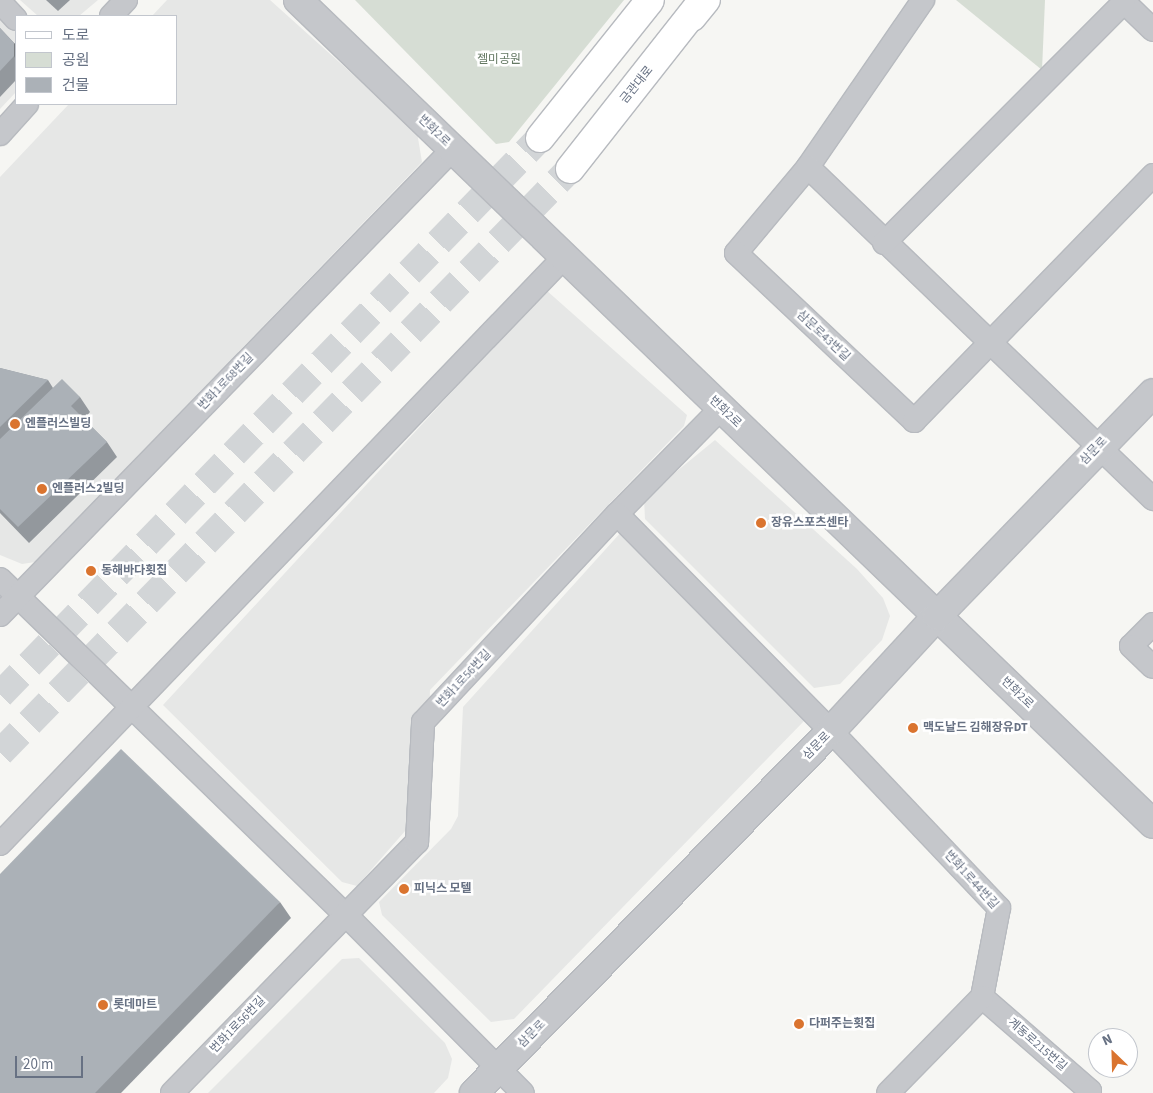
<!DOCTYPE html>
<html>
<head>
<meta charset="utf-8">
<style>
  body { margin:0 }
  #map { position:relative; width:1153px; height:1093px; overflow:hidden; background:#f6f6f3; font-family:"Source Sans 3","Noto Sans KR",sans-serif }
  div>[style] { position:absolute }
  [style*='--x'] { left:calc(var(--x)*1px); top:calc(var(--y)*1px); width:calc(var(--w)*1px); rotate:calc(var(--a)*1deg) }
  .built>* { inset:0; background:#e6e7e6 }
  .green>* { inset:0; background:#d6ddd4 }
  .secondary-tunnel>* { height:28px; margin-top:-14px; transform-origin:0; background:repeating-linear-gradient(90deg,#d2d5d7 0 28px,transparent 0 42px) }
  .roads { filter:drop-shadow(1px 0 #b7babf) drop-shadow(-1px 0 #b7babf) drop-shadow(0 1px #b7babf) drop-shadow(0 -1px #b7babf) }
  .minor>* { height:22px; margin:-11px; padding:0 11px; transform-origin:11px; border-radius:11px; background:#c5c7cb }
  .tertiary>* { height:28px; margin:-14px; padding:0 14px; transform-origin:14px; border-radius:14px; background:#c5c7cb }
  .secondary>* { height:28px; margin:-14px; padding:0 14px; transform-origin:14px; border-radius:14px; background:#fff }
  .motorway>* { height:28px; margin:-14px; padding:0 14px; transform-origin:14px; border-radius:14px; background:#fff }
  .wall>* { inset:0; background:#93989d }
  .shaded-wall>* { inset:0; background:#787c80 }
  .building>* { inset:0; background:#abb1b7 }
  .dots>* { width:14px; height:14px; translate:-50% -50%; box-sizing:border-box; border:2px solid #fff; border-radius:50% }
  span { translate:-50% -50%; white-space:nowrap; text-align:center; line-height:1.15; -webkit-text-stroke:5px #fff; paint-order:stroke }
  .park-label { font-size:12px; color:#667a65 }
  .street-label { font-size:12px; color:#677183 }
  .poi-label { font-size:12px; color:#677183; font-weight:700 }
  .left { translate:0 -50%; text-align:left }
  .legend { position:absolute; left:15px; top:15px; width:162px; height:90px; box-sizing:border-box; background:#fff; border:1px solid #c2c6cd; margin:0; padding:6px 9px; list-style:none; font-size:15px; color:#677183 }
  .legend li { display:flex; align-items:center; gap:10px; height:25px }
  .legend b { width:25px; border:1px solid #c2c6cd }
  .north { position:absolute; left:1088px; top:1028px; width:50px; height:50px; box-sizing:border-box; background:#fff; border:1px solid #c2c6cd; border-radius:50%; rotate:336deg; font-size:14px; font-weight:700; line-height:20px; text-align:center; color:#677183 }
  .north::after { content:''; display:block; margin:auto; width:18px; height:22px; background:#da742f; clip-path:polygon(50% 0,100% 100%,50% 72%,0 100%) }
  .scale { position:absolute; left:15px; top:1056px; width:68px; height:22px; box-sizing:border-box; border:2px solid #677183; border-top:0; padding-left:6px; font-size:15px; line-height:18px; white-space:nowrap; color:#677183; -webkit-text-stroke:4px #fff; paint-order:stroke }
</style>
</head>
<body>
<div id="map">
  <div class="built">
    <i style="clip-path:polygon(20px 0,98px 0,79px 16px,38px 16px)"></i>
    <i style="clip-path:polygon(167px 0,270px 0,417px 132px,422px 162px,35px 562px,22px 564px,0 555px,0 177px,69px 104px,176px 104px,176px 16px,152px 16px)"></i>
    <i style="clip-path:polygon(0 7px,16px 24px,16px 92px,0 109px)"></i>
    <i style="clip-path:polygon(546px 290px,687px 415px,684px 426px,430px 690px,426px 807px,357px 886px,342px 882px,163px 705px)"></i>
    <i style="clip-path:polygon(715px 440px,857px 569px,883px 598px,890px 616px,882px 640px,840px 684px,814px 688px,645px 519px,644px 498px)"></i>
    <i style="clip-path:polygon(623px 530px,800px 703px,804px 721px,514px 1019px,491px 1022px,382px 915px,379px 902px,451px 829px,458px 816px,463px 707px)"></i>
    <i style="clip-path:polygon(359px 958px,445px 1043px,452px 1059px,448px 1078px,434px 1093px,208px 1093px,342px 959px)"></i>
  </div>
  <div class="green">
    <i style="clip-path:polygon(355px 0,624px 0,509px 142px,496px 144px)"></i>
    <i style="clip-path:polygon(956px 0,1045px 0,1042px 70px)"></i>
  </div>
  <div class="secondary-tunnel">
    <i style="--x:0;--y:695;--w:776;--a:-45.89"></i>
    <i style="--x:0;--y:753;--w:816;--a:-45.7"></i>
  </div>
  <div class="roads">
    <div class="minor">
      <i style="--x:923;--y:0;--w:203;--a:124.6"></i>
      <i style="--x:808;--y:167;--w:112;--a:129.9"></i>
      <i style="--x:736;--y:253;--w:245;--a:43.3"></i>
      <i style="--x:914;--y:421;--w:343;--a:-45.8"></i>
      <i style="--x:1122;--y:0;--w:43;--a:44.1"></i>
      <i style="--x:0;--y:2;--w:23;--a:47"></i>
      <i style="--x:111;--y:16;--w:22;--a:-47"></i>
      <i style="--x:0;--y:134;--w:40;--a:-48"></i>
      <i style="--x:808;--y:167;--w:479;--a:43.9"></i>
      <i style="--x:884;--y:243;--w:340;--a:-45.1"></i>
      <i style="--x:617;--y:514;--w:148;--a:-45.5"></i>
      <i style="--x:0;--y:579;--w:481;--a:44.2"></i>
      <i style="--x:345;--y:914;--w:252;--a:45.2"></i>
      <i style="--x:0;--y:615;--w:650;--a:-45.81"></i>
      <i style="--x:1153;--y:624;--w:31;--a:135"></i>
      <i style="--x:1131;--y:646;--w:30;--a:44"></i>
      <i style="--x:0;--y:844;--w:814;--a:-46.14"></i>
      <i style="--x:982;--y:997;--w:143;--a:41"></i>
      <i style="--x:1090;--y:1091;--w:3;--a:135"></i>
      <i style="--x:172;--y:1093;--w:351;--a:-45.7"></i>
      <i style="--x:417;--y:842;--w:120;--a:-87.1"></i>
      <i style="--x:423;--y:722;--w:284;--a:-47"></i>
      <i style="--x:617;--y:514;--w:305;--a:45.4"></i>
      <i style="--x:831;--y:731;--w:244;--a:46.5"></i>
      <i style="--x:999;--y:908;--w:91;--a:100.8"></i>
      <i style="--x:982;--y:997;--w:134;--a:134.4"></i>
    </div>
    <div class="tertiary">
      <i style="--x:298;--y:0;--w:1187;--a:43.94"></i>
      <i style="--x:474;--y:1093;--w:508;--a:-45.4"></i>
      <i style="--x:831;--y:731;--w:156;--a:-47.3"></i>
      <i style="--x:937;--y:616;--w:310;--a:-45.9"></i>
    </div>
    <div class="secondary">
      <i style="--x:540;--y:138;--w:176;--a:-51.4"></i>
      <i style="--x:570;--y:169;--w:215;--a:-51.8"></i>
    </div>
    <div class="motorway">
      <i style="--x:692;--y:17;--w:22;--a:-51"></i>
    </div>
  </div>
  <div class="wall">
    <i style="clip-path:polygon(46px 0,70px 0,58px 11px)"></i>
    <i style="clip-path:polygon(0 28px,16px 45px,16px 80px,0 97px)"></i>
    <i style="clip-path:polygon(0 368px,48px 380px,53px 388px,80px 397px,90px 412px,84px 419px,107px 442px,117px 457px,29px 543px,0 513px)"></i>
    <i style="clip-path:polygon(280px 902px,291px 918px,121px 1093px,0 1093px)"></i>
  </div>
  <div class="shaded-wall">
    <i style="clip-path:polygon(14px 43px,16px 45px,16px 60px,14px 56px)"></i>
  </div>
  <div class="building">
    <i style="clip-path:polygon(0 28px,14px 43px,14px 56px,0 71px)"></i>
    <i style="clip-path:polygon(0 368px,48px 380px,0 427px)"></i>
    <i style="clip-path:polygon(62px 379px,80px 397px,71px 406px,107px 442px,18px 527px,0 509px,0 439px)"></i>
    <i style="clip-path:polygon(121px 749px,280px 902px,95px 1093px,0 1093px,0 874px)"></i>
  </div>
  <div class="dots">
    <i style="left:15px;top:424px;background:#da742f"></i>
    <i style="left:42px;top:489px;background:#da742f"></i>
    <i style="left:761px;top:523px;background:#da742f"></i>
    <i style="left:91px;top:571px;background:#da742f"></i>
    <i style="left:913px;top:728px;background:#da742f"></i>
    <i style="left:404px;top:889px;background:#da742f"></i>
    <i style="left:103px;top:1005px;background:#da742f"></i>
    <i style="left:799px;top:1024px;background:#da742f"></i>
  </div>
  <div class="park-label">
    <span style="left:499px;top:60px">젤미공원</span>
  </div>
  <div class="street-label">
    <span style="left:637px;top:85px;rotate:-51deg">금관대로</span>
    <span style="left:434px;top:131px;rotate:44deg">번화2로</span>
    <span style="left:823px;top:336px;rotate:43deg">삼문로43번길</span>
    <span style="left:226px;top:382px;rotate:-46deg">번화1로68번길</span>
    <span style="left:725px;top:412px;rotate:44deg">번화2로</span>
    <span style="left:1094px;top:451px;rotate:-46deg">삼문로</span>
    <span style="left:464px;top:679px;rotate:-47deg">번화1로56번길</span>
    <span style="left:1017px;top:693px;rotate:44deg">번화2로</span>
    <span style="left:817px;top:746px;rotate:-45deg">삼문로</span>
    <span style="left:971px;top:880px;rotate:48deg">번화1로44번길</span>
    <span style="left:238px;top:1025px;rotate:-46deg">번화1로56번길</span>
    <span style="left:532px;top:1034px;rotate:-45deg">삼문로</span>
    <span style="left:1037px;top:1045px;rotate:41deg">계동로215번길</span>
  </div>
  <div class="poi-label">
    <span class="left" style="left:25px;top:424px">엔플러스빌딩</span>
    <span class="left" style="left:52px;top:489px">엔플러스2빌딩</span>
    <span class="left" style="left:771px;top:523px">장유스포츠센타</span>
    <span class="left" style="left:101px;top:571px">동해바다횟집</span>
    <span class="left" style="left:923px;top:728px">맥도날드 김해장유DT</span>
    <span class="left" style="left:414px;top:889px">피닉스 모텔</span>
    <span class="left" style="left:113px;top:1005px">롯데마트</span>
    <span class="left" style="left:809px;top:1024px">다퍼주는횟집</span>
  </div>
  <ul class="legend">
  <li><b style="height:6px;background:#fff"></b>도로</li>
  <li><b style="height:14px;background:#d6ddd4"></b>공원</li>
  <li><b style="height:14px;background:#abb1b7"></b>건물</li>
  </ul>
  <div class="north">N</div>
  <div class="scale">20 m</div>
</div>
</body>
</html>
